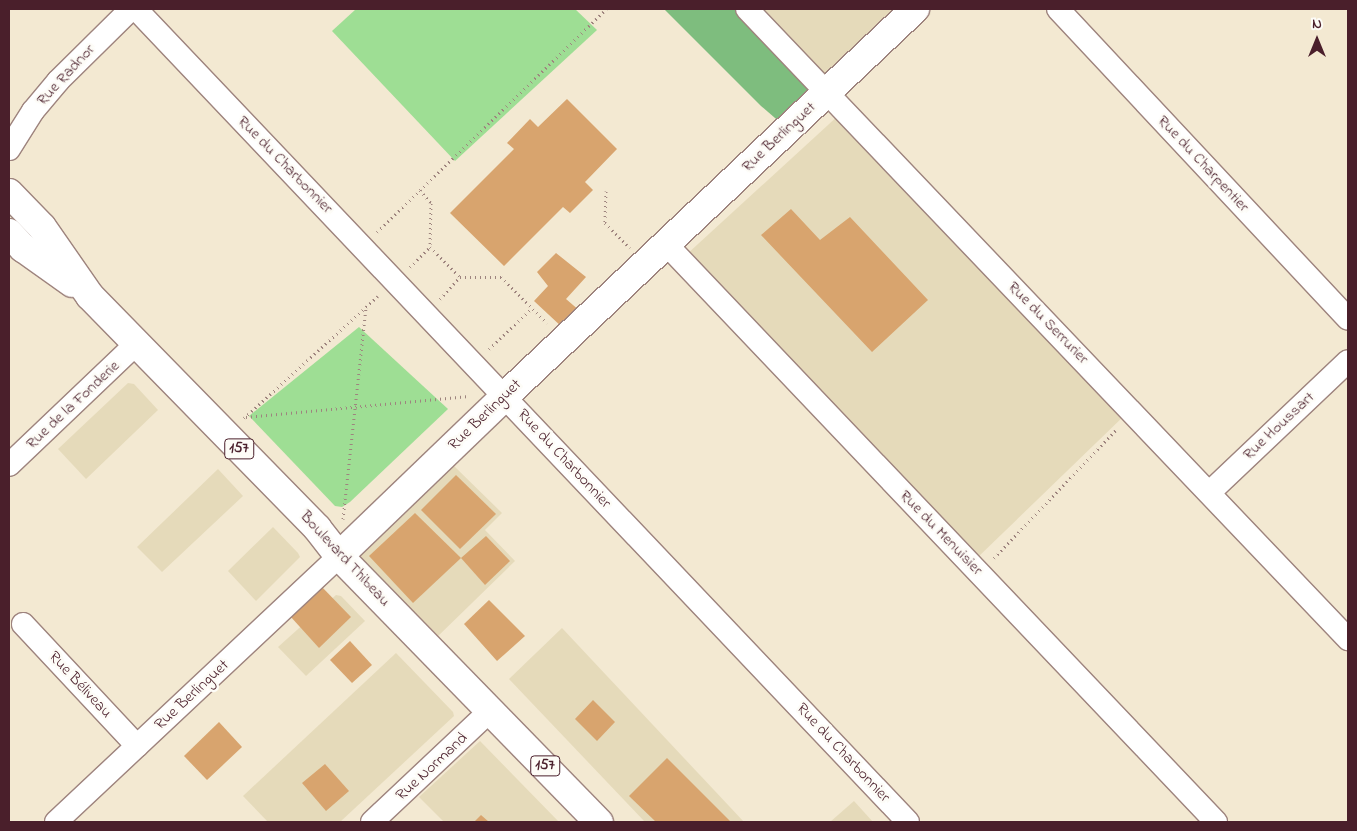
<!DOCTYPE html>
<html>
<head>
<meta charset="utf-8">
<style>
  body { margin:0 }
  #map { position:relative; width:1357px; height:831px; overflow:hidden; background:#f3e9d2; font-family:"Indie Flower",sans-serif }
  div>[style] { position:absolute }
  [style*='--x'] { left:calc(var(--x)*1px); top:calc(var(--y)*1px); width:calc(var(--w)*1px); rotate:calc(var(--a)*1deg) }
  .built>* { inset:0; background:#e5daba }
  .green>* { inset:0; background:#9ede94 }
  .forest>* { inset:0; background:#7ebd7e }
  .building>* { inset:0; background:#d8a46e }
  .path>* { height:3px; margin-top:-1.5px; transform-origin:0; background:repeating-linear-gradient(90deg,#9e847e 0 1px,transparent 0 5px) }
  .roads { filter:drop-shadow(1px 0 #9e847e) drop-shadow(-1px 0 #9e847e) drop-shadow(0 1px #9e847e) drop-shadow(0 -1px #9e847e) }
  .street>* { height:22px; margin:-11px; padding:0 11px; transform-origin:11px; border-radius:11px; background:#fff }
  .secondary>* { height:28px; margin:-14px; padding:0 14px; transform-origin:14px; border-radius:14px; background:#fff }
  .primary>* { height:28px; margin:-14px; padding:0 14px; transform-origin:14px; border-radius:14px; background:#fff }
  span { translate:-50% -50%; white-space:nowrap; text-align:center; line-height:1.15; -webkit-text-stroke:5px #fdfcf7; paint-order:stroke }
  .shield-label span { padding:1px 4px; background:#fdfcf7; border:1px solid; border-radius:4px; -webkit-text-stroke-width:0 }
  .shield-label { font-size:15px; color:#4a1f2b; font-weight:700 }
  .street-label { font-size:16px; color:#4a1f2b }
  .frame { position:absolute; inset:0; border:10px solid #4a1f2b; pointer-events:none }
  .north { position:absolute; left:1292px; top:15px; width:50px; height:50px; -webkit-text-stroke:4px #fdfcf7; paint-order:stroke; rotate:0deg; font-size:14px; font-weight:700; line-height:20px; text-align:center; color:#4a1f2b }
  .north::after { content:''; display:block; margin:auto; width:18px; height:22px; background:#4a1f2b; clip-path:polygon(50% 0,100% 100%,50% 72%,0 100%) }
</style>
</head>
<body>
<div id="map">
  <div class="built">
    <i style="clip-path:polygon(760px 9px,930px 9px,840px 99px)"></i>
    <i style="clip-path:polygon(840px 114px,1126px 414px,977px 558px,686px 255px)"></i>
    <i style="clip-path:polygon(128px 383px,134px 384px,158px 410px,86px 479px,58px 449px)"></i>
    <i style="clip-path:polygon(453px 465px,502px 513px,485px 530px,515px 561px,434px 640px,352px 557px)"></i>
    <i style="clip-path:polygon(218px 469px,243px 496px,162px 572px,137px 547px)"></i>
    <i style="clip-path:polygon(273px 527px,298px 553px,300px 557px,256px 601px,228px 571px)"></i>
    <i style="clip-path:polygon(336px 595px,341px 596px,365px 621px,306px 676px,278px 647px)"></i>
    <i style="clip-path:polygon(562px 628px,744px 822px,645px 822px,509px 679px)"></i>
    <i style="clip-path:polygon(396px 653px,453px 712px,454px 716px,340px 822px,268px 822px,243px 796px)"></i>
    <i style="clip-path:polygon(480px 741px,559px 822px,444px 822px,419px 797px)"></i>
    <i style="clip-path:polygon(854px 801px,873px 822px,830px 822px)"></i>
  </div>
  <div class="green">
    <i style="clip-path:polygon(356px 9px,575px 9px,597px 30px,455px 161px,332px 31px)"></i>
    <i style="clip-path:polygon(359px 327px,448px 409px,350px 502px,342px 507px,335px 506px,249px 416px)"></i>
  </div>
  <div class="forest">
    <i style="clip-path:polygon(664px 9px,742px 9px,832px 105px,797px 137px,761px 106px)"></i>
  </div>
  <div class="building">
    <i style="clip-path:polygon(567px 99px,617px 149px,585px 182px,593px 190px,570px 213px,563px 207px,504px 266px,450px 213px,514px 149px,507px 143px,530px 119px,538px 127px)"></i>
    <i style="clip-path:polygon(791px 209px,820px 240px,850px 217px,928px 300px,872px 352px,761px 235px)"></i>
    <i style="clip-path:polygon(556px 253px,586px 277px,566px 299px,580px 311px,563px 328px,534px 301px,548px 286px,537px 272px)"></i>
    <i style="clip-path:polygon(456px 475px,496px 514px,460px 549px,421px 510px)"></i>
    <i style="clip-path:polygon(415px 513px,461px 558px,413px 603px,369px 556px)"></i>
    <i style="clip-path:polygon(486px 536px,510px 561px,485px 585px,461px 558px)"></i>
    <i style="clip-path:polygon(320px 585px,351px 617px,319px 648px,290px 616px)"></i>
    <i style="clip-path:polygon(489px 600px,525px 636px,497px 661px,464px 624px)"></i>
    <i style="clip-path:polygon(350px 641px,372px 665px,352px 683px,330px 660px)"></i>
    <i style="clip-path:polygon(593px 700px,615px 722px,597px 741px,575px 719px)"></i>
    <i style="clip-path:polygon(219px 722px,242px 747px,207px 780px,184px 756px)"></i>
    <i style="clip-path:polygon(667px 758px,731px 822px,656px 822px,629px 796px)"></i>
    <i style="clip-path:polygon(325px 764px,349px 791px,326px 811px,302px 783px)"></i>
    <i style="clip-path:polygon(481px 815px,489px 822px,474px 822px)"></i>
  </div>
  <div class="path">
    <i style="--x:420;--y:190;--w:17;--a:50"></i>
    <i style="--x:431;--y:203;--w:44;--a:91.3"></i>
    <i style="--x:430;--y:247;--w:42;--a:45"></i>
    <i style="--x:460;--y:277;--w:41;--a:0"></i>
    <i style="--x:501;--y:277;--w:65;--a:45"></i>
    <i style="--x:606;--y:191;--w:32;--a:92"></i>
    <i style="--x:605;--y:223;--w:35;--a:45"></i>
    <i style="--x:377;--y:232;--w:320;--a:-44.2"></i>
    <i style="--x:410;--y:267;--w:28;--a:-45"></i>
    <i style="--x:440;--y:299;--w:30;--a:-48"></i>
    <i style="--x:489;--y:349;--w:59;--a:-43.6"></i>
    <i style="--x:246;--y:417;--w:224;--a:-5.4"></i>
    <i style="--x:244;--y:418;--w:181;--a:-42.3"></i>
    <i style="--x:343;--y:519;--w:213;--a:-83.8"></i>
    <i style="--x:994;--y:558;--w:178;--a:-46.4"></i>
  </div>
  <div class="roads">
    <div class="street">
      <i style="--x:136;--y:9;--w:1121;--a:46.48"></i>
      <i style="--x:747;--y:9;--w:871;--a:46.35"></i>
      <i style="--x:1058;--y:9;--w:424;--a:46.9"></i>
      <i style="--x:9;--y:149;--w:45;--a:-57.7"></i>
      <i style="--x:33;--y:111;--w:39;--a:-50"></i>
      <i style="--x:58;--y:81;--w:103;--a:-44.6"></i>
      <i style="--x:666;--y:244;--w:798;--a:46.42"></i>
      <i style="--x:9;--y:465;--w:175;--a:-43.6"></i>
      <i style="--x:1210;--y:492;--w:190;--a:-43.5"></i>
      <i style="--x:23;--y:624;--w:167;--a:46.9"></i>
      <i style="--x:56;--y:822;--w:388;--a:-43.2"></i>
      <i style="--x:372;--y:822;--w:163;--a:-43.3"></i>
    </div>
    <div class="secondary">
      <i style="--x:339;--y:556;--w:231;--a:-43.9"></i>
      <i style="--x:505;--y:396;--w:564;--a:-43.35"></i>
    </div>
    <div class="primary">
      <i style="--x:9;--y:193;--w:47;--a:45.9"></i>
      <i style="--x:42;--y:227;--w:84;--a:55.2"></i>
      <i style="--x:90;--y:296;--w:325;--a:45.6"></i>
      <i style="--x:317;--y:528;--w:36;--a:52"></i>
      <i style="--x:339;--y:556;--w:372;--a:45.7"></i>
      <i style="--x:9;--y:233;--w:21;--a:47"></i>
      <i style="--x:23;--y:248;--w:60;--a:35.5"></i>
    </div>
  </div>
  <div class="shield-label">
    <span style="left:239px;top:449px">157</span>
    <span style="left:545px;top:766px">157</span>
  </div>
  <div class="street-label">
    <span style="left:66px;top:75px;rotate:-47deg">Rue Radnor</span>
    <span style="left:779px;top:137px;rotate:-43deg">Rue Berlinguet</span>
    <span style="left:1203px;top:164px;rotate:47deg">Rue du Charpentier</span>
    <span style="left:285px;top:165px;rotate:46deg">Rue du Charbonnier</span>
    <span style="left:1048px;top:323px;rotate:46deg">Rue du Serrurier</span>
    <span style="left:73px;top:405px;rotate:-43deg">Rue de la Fonderie</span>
    <span style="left:485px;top:415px;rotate:-44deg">Rue Berlinguet</span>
    <span style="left:1279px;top:426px;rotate:-43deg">Rue Houssart</span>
    <span style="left:564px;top:459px;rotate:47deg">Rue du Charbonnier</span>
    <span style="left:941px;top:533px;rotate:46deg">Rue du Menuisier</span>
    <span style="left:345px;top:559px;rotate:47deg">Boulevard Thibeau</span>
    <span style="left:80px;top:685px;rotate:47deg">Rue Béliveau</span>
    <span style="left:192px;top:695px;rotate:-43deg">Rue Berlinguet</span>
    <span style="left:843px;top:753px;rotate:47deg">Rue du Charbonnier</span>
    <span style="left:432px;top:767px;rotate:-43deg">Rue Normand</span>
  </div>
  <div class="frame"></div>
  <div class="north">N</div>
</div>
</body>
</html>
